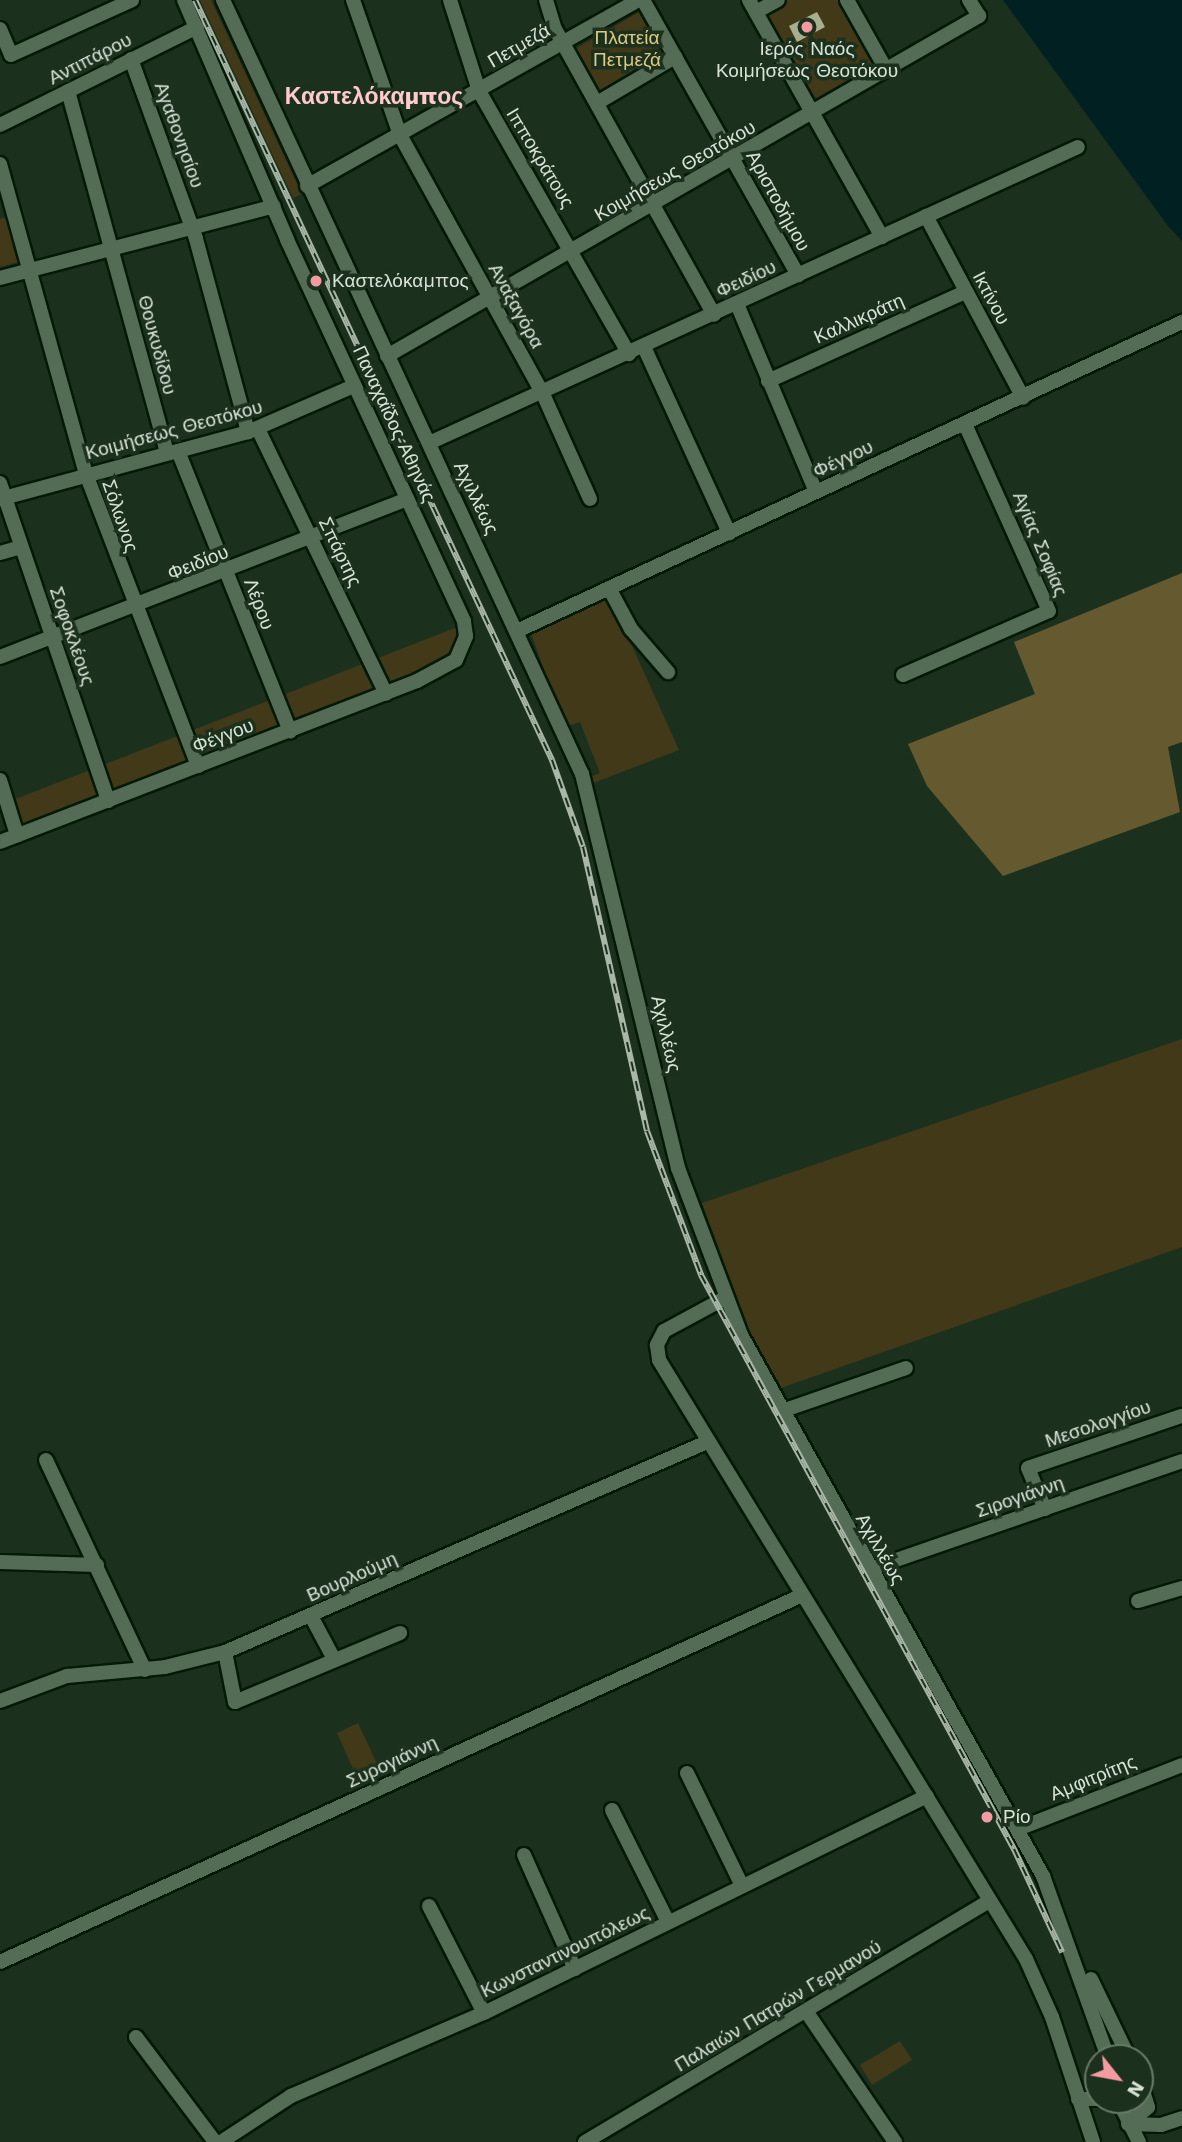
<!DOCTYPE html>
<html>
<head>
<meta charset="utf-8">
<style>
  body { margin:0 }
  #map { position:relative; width:1182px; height:2142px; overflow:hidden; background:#1c311d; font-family:"Work Sans",sans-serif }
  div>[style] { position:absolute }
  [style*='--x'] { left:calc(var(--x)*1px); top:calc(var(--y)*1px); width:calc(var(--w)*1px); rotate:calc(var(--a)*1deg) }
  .green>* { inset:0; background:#423919 }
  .forest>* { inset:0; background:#655930 }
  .water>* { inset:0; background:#012021 }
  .building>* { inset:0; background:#a7af8f }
  .roads { filter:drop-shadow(2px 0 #051907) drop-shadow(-2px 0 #051907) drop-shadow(0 2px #051907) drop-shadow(0 -2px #051907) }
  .minor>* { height:14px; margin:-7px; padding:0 7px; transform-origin:7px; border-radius:7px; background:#546c55 }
  .rail>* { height:6px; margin-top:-3px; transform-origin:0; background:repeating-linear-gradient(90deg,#1c311d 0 10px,#a8b7a8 0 20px); box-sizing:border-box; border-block:2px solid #a8b7a8 }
  .dots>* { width:19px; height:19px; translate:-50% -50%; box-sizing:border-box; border:4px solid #1c311d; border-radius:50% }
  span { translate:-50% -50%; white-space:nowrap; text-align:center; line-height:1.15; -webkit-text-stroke:7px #1c311d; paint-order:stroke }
  .park-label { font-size:19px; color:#dfca85 }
  .street-label { font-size:19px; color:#d7e4d7 }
  .poi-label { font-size:19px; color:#d7e4d7 }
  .left { translate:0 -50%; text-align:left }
  .quarter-label { font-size:23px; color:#ffcacd; font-weight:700 }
  .north { position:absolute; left:1084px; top:2044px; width:70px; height:70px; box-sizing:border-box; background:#1c311d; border:2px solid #677967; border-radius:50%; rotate:121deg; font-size:19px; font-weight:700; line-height:28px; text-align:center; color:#d7e4d7 }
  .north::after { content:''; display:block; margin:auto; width:24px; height:32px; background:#f49aa2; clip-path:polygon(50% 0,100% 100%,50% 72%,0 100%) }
</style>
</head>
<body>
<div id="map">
  <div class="green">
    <i style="clip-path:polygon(200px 0,211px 0,302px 194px,293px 198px)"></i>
    <i style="clip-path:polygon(778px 0,847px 0,887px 71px,813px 115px,756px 12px)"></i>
    <i style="clip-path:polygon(641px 11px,666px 56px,600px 94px,575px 49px)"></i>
    <i style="clip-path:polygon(6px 217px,18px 262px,0 267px,0 219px)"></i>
    <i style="clip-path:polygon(610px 597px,679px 750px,588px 785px,587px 778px,600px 773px,580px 722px,564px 727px,531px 633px)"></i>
    <i style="clip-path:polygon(460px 626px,458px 652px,416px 676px,21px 828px,13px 800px)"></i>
    <i style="clip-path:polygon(1182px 1039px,1182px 1247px,778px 1389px,750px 1334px,702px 1203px)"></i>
    <i style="clip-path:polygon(358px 1723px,381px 1772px,359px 1782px,337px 1733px)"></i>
    <i style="clip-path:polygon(900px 2041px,912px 2060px,872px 2085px,860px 2065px)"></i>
  </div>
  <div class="forest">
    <i style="clip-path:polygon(1182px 573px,1182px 742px,1168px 747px,1180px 812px,1003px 876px,927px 786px,908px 744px,1035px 694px,1014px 642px)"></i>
  </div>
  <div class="water">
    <i style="clip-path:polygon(1003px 0,1182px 0,1182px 241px,1168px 226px)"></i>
  </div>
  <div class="building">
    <i style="clip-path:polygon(817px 12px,825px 27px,797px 42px,789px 26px)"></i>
  </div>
  <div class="roads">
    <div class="minor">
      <i style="--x:223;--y:0;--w:853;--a:65.12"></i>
      <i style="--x:582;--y:774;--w:406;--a:76.3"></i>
      <i style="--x:678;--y:1168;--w:178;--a:69.3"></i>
      <i style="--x:741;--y:1335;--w:620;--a:60.83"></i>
      <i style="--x:1043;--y:1876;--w:193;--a:70.3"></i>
      <i style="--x:353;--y:0;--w:143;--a:70.8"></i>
      <i style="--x:400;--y:135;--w:296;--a:61.1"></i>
      <i style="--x:543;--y:394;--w:115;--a:65.9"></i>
      <i style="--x:450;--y:0;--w:96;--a:72.3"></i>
      <i style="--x:479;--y:91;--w:303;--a:60.3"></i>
      <i style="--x:546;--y:0;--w:30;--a:73"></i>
      <i style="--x:555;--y:29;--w:327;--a:60.9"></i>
      <i style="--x:643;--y:0;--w:316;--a:60.6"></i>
      <i style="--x:749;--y:0;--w:272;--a:60.7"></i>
      <i style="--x:847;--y:0;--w:81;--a:60.6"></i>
      <i style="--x:756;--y:12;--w:25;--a:-29"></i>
      <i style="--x:0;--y:29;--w:28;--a:67"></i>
      <i style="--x:11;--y:55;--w:133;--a:-24.4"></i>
      <i style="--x:131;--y:59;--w:191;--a:70.1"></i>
      <i style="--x:196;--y:239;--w:200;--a:74.9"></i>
      <i style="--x:68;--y:91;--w:375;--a:74.7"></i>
      <i style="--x:597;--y:103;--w:91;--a:-30.5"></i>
      <i style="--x:0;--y:125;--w:220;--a:-26.4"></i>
      <i style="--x:0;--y:164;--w:322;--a:74.5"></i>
      <i style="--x:86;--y:474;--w:313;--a:69"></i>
      <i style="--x:307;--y:186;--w:380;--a:-29.3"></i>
      <i style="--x:926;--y:216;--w:206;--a:61.9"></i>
      <i style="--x:0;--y:278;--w:283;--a:-14.7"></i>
      <i style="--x:737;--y:304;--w:204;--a:67.2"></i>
      <i style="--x:644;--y:347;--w:205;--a:65.4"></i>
      <i style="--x:387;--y:356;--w:683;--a:-29.87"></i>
      <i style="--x:979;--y:16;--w:19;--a:-122"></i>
      <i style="--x:768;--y:381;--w:216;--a:-24.3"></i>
      <i style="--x:258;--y:429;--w:294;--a:64.2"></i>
      <i style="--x:429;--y:443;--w:713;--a:-24.52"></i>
      <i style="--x:178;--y:451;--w:302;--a:68.2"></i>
      <i style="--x:0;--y:483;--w:336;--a:71.2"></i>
      <i style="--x:0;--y:499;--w:257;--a:-15.1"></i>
      <i style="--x:248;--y:432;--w:116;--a:-23.5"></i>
      <i style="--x:0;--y:553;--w:22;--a:-16"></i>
      <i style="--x:609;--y:588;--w:47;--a:61.8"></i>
      <i style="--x:631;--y:629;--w:57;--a:49.3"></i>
      <i style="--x:519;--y:630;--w:731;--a:-24.92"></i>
      <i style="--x:0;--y:657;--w:437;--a:-21.2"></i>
      <i style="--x:903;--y:675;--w:159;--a:-23.7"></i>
      <i style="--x:1049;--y:611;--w:205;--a:-114.2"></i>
      <i style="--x:0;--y:780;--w:58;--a:72.8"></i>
      <i style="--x:0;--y:842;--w:447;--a:-21.1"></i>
      <i style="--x:417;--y:681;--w:44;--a:-28.3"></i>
      <i style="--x:456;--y:660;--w:26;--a:-67"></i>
      <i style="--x:466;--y:636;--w:15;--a:-98"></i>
      <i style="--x:464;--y:621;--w:421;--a:-114.9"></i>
      <i style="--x:287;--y:239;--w:260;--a:-113.3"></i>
      <i style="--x:725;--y:1298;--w:69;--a:151.6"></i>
      <i style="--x:664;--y:1331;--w:16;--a:117"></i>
      <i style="--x:657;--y:1345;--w:15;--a:82"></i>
      <i style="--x:659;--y:1360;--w:702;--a:58.5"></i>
      <i style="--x:1026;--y:1959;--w:64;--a:65.9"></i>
      <i style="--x:1052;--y:2017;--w:132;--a:71.8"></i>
      <i style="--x:782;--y:1411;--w:131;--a:-19.1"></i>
      <i style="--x:46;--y:1460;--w:232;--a:64.8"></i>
      <i style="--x:1045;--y:1509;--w:44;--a:-112.5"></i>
      <i style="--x:1028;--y:1468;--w:163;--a:-18.7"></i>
      <i style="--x:0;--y:1562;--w:97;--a:1.8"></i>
      <i style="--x:870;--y:1569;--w:330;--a:-19.1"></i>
      <i style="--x:1138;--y:1601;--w:46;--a:-16.5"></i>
      <i style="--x:311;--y:1616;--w:49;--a:61.9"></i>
      <i style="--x:225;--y:1652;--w:51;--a:78.7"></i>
      <i style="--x:235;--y:1702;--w:179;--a:-22.7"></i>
      <i style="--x:0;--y:1701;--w:72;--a:-20.5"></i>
      <i style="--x:67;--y:1676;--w:98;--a:-5.2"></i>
      <i style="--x:165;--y:1667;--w:62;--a:-14"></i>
      <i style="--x:225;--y:1652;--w:526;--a:-23.54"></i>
      <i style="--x:687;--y:1773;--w:126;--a:64"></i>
      <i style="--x:612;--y:1810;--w:125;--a:63.4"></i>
      <i style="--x:1018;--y:1829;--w:176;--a:-21.3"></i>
      <i style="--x:524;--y:1855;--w:125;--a:65.9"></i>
      <i style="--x:429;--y:1906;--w:120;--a:62.8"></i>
      <i style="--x:0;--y:1962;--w:880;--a:-24.58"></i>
      <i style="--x:1091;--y:1979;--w:88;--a:64.3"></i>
      <i style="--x:808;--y:2014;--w:155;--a:55.8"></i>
      <i style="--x:136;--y:2037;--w:131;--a:53"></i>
      <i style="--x:1078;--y:2099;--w:20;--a:0"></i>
      <i style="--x:1118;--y:2100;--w:47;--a:63.4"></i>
      <i style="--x:1128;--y:2124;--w:26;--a:-40"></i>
      <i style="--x:1148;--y:2107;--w:28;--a:-107"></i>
      <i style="--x:1130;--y:2124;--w:31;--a:2"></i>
      <i style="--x:1161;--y:2125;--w:22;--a:-18"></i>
      <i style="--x:221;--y:2142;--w:84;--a:-33.3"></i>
      <i style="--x:291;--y:2096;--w:210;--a:-23.3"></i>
      <i style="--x:484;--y:2013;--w:493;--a:-26.1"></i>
      <i style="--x:585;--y:2142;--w:470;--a:-30.8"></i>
    </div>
  </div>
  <div class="rail">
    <i style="--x:195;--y:0;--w:840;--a:64.84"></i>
    <i style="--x:552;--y:760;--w:92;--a:70.4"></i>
    <i style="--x:583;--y:847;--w:291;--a:77.3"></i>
    <i style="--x:647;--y:1131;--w:154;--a:69.4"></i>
    <i style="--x:701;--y:1275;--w:654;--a:61.4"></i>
    <i style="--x:1014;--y:1849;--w:114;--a:65"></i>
  </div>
  <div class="dots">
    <i style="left:807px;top:27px;background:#f49aa2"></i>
    <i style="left:316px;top:281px;background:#f49aa2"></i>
    <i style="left:987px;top:1817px;background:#f49aa2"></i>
  </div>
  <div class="park-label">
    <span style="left:627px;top:49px">Πλατεία<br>Πετμεζά</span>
  </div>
  <div class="street-label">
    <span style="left:519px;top:46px;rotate:-30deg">Πετμεζά</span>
    <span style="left:90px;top:59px;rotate:-27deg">Αντιπάρου</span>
    <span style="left:179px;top:135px;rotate:70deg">Αγαθονησίου</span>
    <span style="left:540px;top:158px;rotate:59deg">Ιπποκράτους</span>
    <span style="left:675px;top:171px;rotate:-30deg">Κοιμήσεως Θεοτόκου</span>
    <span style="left:778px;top:201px;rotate:61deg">Αριστοδήμου</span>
    <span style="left:746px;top:279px;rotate:-25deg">Φειδίου</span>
    <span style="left:991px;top:298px;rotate:62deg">Ικτίνου</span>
    <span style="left:516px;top:306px;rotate:61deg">Αναξαγόρα</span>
    <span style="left:859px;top:319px;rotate:-24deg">Καλλικράτη</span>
    <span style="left:157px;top:345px;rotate:75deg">Θουκυδίδου</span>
    <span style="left:394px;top:424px;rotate:65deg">Παναχαΐδος Αθηνάς</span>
    <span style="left:174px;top:430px;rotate:-15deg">Κοιμήσεως Θεοτόκου</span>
    <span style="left:843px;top:459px;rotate:-25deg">Φέγγου</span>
    <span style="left:476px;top:498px;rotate:64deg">Αχιλλέως</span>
    <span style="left:120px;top:516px;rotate:71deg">Σόλωνος</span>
    <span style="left:1040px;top:544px;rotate:67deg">Αγίας Σοφίας</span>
    <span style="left:340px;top:552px;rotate:64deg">Σπάρτης</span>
    <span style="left:198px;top:563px;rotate:-22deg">Φειδίου</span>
    <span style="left:259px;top:604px;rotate:69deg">Λέρου</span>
    <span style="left:72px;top:636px;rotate:71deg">Σοφοκλέους</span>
    <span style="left:223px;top:736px;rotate:-21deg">Φέγγου</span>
    <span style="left:666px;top:1034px;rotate:77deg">Αχιλλέως</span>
    <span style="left:1098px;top:1424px;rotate:-19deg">Μεσολογγίου</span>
    <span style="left:1020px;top:1497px;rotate:-19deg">Σιρογιάννη</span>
    <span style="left:880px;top:1549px;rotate:60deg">Αχιλλέως</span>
    <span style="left:352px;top:1577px;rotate:-24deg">Βουρλούμη</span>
    <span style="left:392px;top:1762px;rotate:-25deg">Συρογιάννη</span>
    <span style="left:1093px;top:1778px;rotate:-22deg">Αμφιτρίτης</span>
    <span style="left:565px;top:1952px;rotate:-26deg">Κωνσταντινουπόλεως</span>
    <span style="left:778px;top:2006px;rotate:-31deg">Παλαιών Πατρών Γερμανού</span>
  </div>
  <div class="poi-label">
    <span style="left:807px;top:60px">Ιερός Ναός<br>Κοιμήσεως Θεοτόκου</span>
    <span class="left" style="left:332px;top:281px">Καστελόκαμπος</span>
    <span class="left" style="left:1003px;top:1817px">Ρίο</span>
  </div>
  <div class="quarter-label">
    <span style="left:374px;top:97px">Καστελόκαμπος</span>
  </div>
  <div class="north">N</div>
</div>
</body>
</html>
